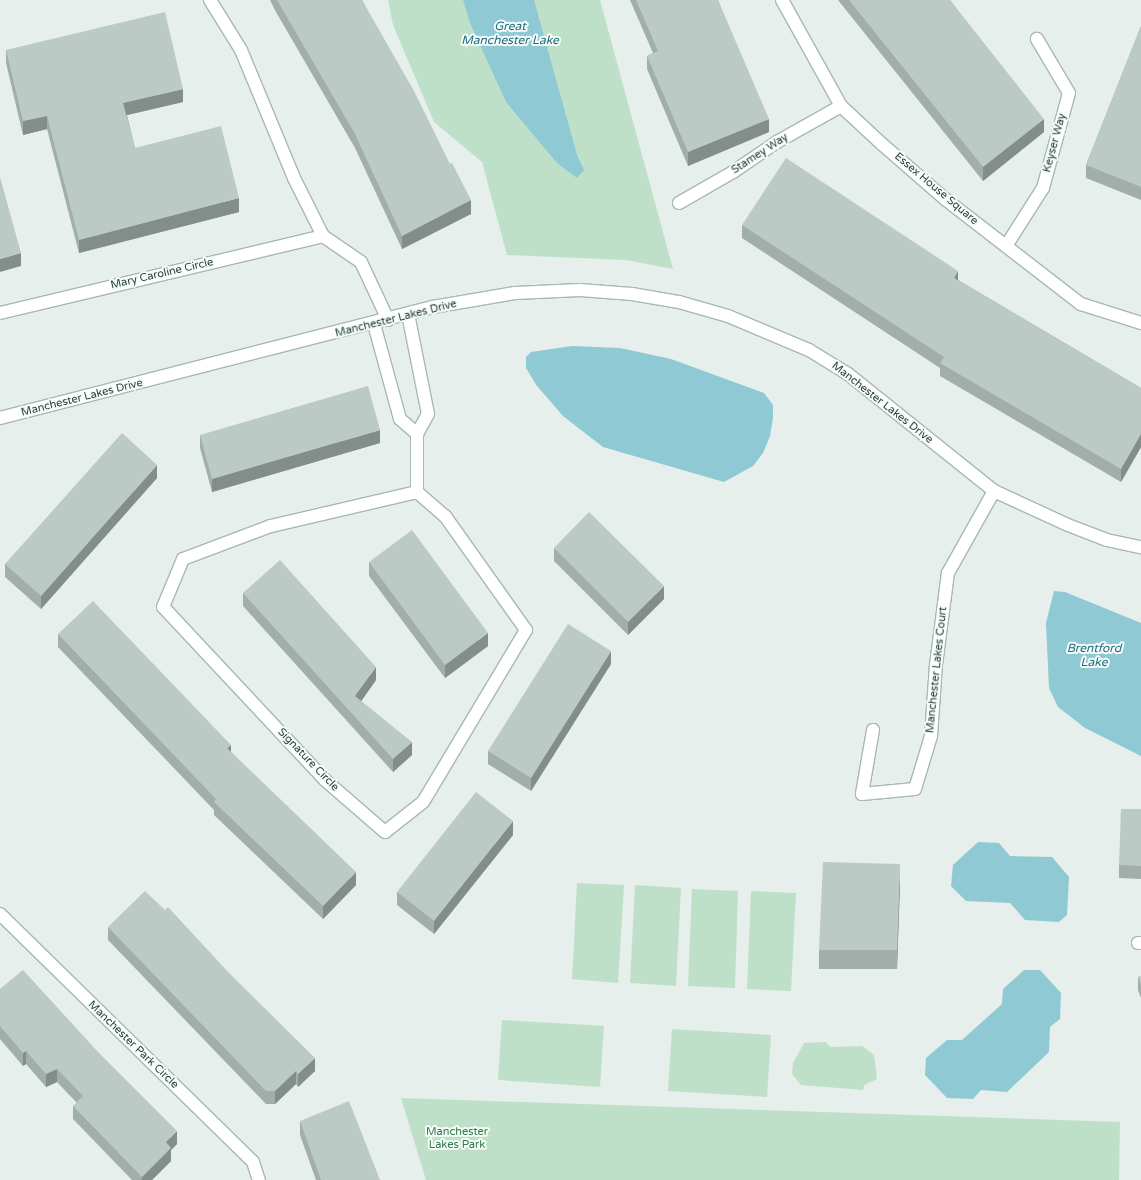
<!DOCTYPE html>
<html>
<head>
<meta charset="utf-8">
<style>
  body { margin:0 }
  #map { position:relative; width:1141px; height:1180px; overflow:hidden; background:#e6efeb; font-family:"Varela Round",sans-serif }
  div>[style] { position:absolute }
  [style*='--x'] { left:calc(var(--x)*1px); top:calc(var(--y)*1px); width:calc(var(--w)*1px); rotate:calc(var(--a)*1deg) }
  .green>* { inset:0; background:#bfe0c8 }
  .water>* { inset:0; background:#8ec9d4 }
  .roads { filter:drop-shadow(1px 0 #a8b8b2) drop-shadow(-1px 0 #a8b8b2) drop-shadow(0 1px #a8b8b2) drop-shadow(0 -1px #a8b8b2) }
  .minor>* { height:12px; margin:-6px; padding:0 6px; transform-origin:6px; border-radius:6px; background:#fff }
  .wall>* { inset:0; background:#a1aea9 }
  .shaded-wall>* { inset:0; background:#838d89 }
  .building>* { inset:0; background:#bbcac4 }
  span { translate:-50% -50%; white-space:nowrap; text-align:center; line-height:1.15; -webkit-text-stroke:4px #f7fbf9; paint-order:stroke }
  .street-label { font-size:11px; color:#24423a }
  .park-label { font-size:11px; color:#2d7a4b }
  .water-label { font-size:12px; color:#1c6f80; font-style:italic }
</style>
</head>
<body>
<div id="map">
  <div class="green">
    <i style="clip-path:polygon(388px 0,600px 0,673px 269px,626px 260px,507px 255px,482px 162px,434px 122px,393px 25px)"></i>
    <i style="clip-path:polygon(577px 883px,624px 885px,618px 983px,572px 979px)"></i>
    <i style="clip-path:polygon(635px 885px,681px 888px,676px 986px,630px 983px)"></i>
    <i style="clip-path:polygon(692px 889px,738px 891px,735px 988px,688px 986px)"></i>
    <i style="clip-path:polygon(751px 891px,796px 893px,791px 991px,747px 989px)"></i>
    <i style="clip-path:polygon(502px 1020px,604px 1026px,600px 1087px,498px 1080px)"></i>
    <i style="clip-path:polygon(672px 1029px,771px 1035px,767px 1097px,668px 1091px)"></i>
    <i style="clip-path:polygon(826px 1042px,830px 1047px,862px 1046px,874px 1055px,877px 1079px,864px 1085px,863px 1090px,801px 1085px,792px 1074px,793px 1063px,804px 1043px)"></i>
    <i style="clip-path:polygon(401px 1098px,1120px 1122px,1119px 1180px,426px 1180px)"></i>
  </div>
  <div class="water">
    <i style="clip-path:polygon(463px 0,534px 0,577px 155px,584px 170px,577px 178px,557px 163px,506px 102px,470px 23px)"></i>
    <i style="clip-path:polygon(572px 346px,620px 348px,671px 359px,764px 393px,773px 405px,773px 418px,770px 436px,763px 453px,753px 466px,724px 482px,603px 447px,563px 416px,537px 386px,526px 368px,526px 357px,531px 352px)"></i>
    <i style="clip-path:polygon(1054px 591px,1065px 592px,1141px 623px,1141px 756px,1085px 728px,1058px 707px,1049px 688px,1046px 623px)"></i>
    <i style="clip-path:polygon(978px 842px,999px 843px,1010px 856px,1052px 857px,1069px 877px,1067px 915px,1059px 922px,1025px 920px,1010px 903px,966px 901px,951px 886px,953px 865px)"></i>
    <i style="clip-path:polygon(1024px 970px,1040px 970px,1061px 993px,1060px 1019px,1050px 1027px,1049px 1052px,1007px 1092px,981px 1090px,973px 1099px,947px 1098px,925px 1075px,926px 1058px,947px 1040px,962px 1040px,1002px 1004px,1003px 989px)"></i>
  </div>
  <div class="roads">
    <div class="minor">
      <i style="--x:210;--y:0;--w:59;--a:58.2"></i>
      <i style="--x:241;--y:50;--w:139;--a:67.5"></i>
      <i style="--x:294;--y:178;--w:65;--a:63.4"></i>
      <i style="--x:782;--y:0;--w:121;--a:60.9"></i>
      <i style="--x:841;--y:106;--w:57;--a:42.9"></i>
      <i style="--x:883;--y:145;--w:82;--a:41.1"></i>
      <i style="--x:945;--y:199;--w:172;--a:37.7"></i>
      <i style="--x:1081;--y:304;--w:63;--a:17.6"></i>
      <i style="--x:679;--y:203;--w:62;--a:-29.9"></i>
      <i style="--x:733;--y:172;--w:53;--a:-34.3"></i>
      <i style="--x:777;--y:142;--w:73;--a:-29.4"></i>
      <i style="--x:1006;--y:246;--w:69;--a:-57.5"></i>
      <i style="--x:1043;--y:188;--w:98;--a:-74.7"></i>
      <i style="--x:1069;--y:93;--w:63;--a:-120.7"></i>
      <i style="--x:0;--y:313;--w:332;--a:-13.4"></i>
      <i style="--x:323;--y:236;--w:46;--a:34.4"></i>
      <i style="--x:361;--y:262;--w:64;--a:65"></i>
      <i style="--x:408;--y:314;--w:102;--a:78.7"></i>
      <i style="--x:428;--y:414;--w:23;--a:119"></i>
      <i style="--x:417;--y:434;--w:58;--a:90"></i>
      <i style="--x:374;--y:324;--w:98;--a:74.7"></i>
      <i style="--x:400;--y:419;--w:23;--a:41"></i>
      <i style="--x:0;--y:418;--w:447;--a:-14.4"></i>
      <i style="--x:433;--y:307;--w:83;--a:-9.7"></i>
      <i style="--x:515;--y:293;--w:65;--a:-2.6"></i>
      <i style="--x:580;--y:290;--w:52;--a:4.4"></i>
      <i style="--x:632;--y:294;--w:48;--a:9.7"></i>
      <i style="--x:679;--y:302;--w:51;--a:15.9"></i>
      <i style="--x:728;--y:316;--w:88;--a:22.8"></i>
      <i style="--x:809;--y:350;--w:46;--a:31.6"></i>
      <i style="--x:848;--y:374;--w:187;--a:38.7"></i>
      <i style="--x:994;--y:491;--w:81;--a:24.7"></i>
      <i style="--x:1068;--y:525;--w:42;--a:21"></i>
      <i style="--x:1107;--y:540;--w:35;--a:12"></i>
      <i style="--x:417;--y:492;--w:37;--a:41"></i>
      <i style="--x:445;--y:516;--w:140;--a:54.6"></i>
      <i style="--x:526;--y:630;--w:200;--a:120.9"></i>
      <i style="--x:423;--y:802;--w:48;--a:141.7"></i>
      <i style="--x:385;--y:832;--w:79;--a:-139.1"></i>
      <i style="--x:325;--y:780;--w:237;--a:-133.1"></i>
      <i style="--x:163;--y:607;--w:52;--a:-67.4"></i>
      <i style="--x:183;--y:559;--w:94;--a:-20.6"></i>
      <i style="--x:271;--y:526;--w:150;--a:-13.1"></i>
      <i style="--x:873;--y:730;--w:65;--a:99.8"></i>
      <i style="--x:862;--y:794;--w:53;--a:-5.4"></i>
      <i style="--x:915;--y:789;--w:55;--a:-73.2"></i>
      <i style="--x:931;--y:736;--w:71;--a:-86"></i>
      <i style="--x:936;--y:665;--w:93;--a:-82.6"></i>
      <i style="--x:948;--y:573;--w:94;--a:-60.7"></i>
      <i style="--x:0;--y:914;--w:354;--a:44.4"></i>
      <i style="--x:253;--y:1162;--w:19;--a:72"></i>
      <i style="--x:1138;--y:943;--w:3;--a:0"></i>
    </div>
  </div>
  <div class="wall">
    <i style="clip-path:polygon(270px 0,362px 0,471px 214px,402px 249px,355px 148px,276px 12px)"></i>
    <i style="clip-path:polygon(630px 0,718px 0,769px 132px,688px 166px,647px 69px,647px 56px,653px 53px)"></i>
    <i style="clip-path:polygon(838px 0,950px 0,1044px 132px,983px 181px)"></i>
    <i style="clip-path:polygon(1141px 26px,1141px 200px,1086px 178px,1086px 165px)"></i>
    <i style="clip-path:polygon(6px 50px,183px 102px,127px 115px,135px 148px,239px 212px,79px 253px,47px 129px,23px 135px,6px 63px)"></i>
    <i style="clip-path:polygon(742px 225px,958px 280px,1141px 388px,1141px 447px,1121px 482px,940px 376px,940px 368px,742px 238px)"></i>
    <i style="clip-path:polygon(200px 435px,380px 443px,212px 492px,200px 448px)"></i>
    <i style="clip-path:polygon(157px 478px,41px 609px,5px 577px,5px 564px)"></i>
    <i style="clip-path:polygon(554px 548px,664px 599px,628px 635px,554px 561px)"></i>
    <i style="clip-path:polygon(369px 562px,488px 646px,445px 678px,369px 576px)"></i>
    <i style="clip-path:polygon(243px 593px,376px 680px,361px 701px,412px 755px,393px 772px,243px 606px)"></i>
    <i style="clip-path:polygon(58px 634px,231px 752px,356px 885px,323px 919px,214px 815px,214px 810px,58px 647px)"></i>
    <i style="clip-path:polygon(611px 664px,531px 791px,488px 764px,488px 751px)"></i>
    <i style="clip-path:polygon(1141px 809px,1141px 879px,1119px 878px,1119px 865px)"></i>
    <i style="clip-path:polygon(513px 835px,434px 934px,397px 905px,397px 892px)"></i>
    <i style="clip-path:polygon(900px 883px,897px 969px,819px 969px,819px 950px)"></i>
    <i style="clip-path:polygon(108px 927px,315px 1071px,298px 1087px,296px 1084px,275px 1104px,266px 1104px,108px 940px)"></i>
    <i style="clip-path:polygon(1141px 976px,1141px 998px,1138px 990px,1138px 977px)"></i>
    <i style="clip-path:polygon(0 989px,177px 1144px,171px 1150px,171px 1161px,152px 1180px,132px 1180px,73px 1119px,73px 1106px,77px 1103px,57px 1082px,46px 1087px,26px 1064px,23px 1066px,0 1039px)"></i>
    <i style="clip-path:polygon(300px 1121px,380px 1180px,316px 1180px,300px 1135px)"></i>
  </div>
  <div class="shaded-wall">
    <i style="clip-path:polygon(183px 89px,183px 102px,123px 116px,123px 103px)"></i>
    <i style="clip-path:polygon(47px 116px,47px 129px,23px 135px,23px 121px)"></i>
    <i style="clip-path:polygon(769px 119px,769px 132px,688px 166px,688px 152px)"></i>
    <i style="clip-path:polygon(1044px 119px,1044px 132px,983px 181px,983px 167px)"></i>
    <i style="clip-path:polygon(239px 198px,239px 212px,79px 253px,79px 240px)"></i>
    <i style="clip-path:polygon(471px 200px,471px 214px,402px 249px,402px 236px)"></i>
    <i style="clip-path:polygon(21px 253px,21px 266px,0 272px,0 259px)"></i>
    <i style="clip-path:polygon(958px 271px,958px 284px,954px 278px)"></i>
    <i style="clip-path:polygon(380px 430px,380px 443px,212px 492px,212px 479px)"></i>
    <i style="clip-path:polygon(1141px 434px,1141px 447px,1121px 482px,1121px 469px)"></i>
    <i style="clip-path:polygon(157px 465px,157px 478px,41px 609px,41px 596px)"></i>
    <i style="clip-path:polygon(664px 586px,664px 599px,628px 635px,628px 622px)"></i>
    <i style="clip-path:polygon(488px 633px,488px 646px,445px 678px,445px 665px)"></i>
    <i style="clip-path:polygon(611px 651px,611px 664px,531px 791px,531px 778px)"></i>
    <i style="clip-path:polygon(376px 667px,376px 680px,355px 710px,355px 696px)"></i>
    <i style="clip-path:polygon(412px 742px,412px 755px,393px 772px,393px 759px)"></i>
    <i style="clip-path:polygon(231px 745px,231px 758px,227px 748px)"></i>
    <i style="clip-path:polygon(513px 821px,513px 835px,434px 934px,434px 921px)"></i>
    <i style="clip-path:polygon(900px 864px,900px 883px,897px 969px,897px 950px)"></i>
    <i style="clip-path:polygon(356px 872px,356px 885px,323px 919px,323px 906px)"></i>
    <i style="clip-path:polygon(26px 1051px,26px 1064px,23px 1066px,23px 1053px)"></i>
    <i style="clip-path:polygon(315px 1058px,315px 1071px,298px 1087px,298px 1074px)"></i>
    <i style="clip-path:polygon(57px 1069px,57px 1082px,46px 1087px,46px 1074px)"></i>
    <i style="clip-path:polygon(296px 1071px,296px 1084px,275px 1104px,275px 1091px)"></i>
    <i style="clip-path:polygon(177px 1131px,177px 1144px,171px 1150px,171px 1161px,152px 1180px,142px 1180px,142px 1177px,166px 1142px)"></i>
  </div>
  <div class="building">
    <i style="clip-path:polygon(277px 0,362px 0,414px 91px,450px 164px,452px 163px,471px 200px,402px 236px,355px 134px)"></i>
    <i style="clip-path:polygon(636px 0,718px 0,769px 119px,688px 152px,647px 56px,658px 51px)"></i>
    <i style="clip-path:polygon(849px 0,950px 0,1044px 119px,983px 167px)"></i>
    <i style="clip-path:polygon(165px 12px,183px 89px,123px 103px,135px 148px,221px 126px,239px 198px,79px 240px,47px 116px,23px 121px,6px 50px)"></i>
    <i style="clip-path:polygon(1141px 26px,1141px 187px,1086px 165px)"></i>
    <i style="clip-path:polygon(786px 158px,958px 271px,954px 278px,1141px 388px,1141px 434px,1121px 469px,940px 363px,944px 357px,742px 225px)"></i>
    <i style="clip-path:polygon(0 177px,21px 253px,0 259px)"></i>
    <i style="clip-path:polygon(368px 386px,380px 430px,212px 479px,200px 435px)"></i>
    <i style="clip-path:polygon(122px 433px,157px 465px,41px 596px,5px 564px)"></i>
    <i style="clip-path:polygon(589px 512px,664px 586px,628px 622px,554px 548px)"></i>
    <i style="clip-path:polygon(412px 530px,488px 633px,445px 665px,369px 562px)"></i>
    <i style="clip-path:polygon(280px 560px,376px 667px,355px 696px,412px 742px,393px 759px,243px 593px)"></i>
    <i style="clip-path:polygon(93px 601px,231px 745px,227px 748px,356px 872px,323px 906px,214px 802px,216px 799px,58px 634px)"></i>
    <i style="clip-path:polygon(568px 624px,611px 651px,531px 778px,488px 751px)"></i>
    <i style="clip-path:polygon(476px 792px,513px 821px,434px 921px,397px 892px)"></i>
    <i style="clip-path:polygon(1121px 809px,1141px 809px,1141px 866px,1119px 865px)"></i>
    <i style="clip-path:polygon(823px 862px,900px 864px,897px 950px,819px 950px)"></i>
    <i style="clip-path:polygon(145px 891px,165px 910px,168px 907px,230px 974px,315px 1058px,298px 1074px,296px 1071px,275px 1091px,266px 1091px,108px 927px)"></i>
    <i style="clip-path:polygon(23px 970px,99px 1053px,177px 1131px,166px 1142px,171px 1148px,142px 1177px,73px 1106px,83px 1096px,57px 1069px,46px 1074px,26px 1051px,23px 1053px,0 1026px,0 989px)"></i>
    <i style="clip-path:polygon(1141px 976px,1141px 985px,1138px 977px)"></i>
    <i style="clip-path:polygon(349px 1101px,380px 1180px,321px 1180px,300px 1121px)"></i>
  </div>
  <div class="street-label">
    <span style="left:1055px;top:143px;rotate:-75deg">Keyser Way</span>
    <span style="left:760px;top:154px;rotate:-33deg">Stamey Way</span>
    <span style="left:936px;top:189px;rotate:40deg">Essex House Square</span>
    <span style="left:162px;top:274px;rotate:-13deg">Mary Caroline Circle</span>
    <span style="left:396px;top:319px;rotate:-14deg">Manchester Lakes Drive</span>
    <span style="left:82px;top:398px;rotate:-14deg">Manchester Lakes Drive</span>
    <span style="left:882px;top:403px;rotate:38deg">Manchester Lakes Drive</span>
    <span style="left:937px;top:670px;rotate:-84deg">Manchester Lakes Court</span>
    <span style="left:308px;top:760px;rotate:46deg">Signature Circle</span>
    <span style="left:133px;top:1045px;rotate:44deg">Manchester Park Circle</span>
  </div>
  <div class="park-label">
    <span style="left:457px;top:1139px">Manchester<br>Lakes Park</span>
  </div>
  <div class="water-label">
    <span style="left:510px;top:34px">Great<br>Manchester Lake</span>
    <span style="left:1094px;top:656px">Brentford<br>Lake</span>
  </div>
</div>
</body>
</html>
